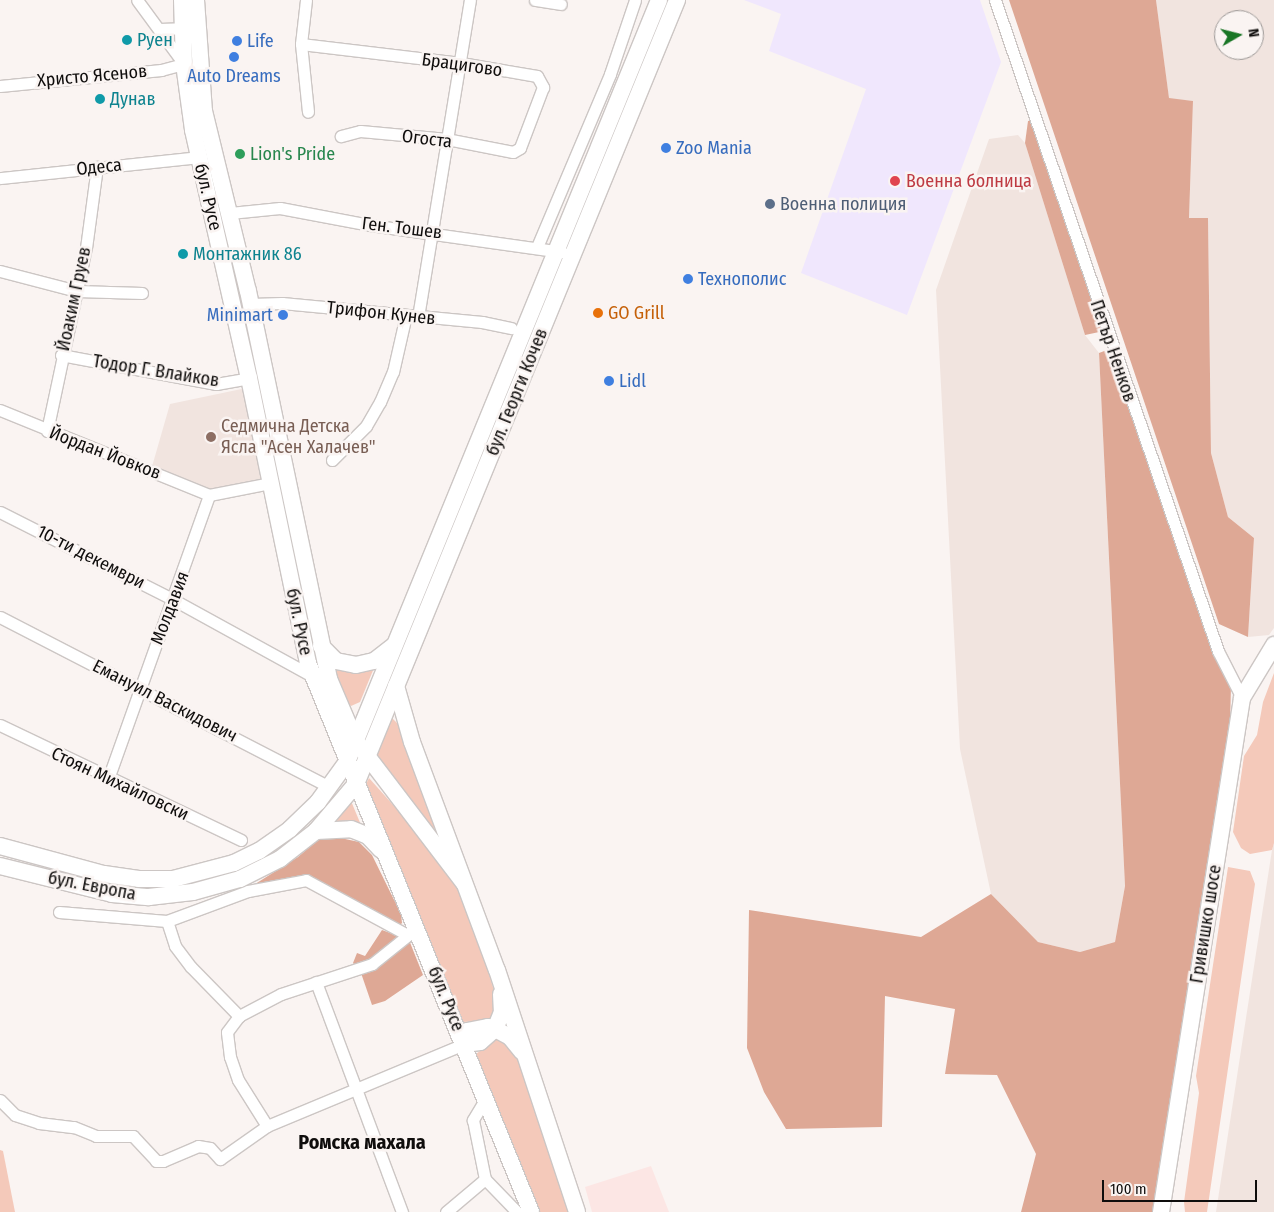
<!DOCTYPE html>
<html>
<head>
<meta charset="utf-8">
<style>
  body { margin:0 }
  #map { position:relative; width:1274px; height:1212px; overflow:hidden; background:#faf4f2; font-family:"Fira Sans Condensed",sans-serif }
  div>[style] { position:absolute }
  [style*='--x'] { left:calc(var(--x)*1px); top:calc(var(--y)*1px); width:calc(var(--w)*1px); rotate:calc(var(--a)*1deg) }
  .commercial>* { inset:0; background:#fce6e4 }
  .built>* { inset:0; background:#f1e4df }
  .medical>* { inset:0; background:#f0e7fd }
  .green>* { inset:0; background:#f4c9ba }
  .forest>* { inset:0; background:#dea895 }
  .roads { filter:drop-shadow(1px 0 #ccc6c4) drop-shadow(-1px 0 #ccc6c4) drop-shadow(0 1px #ccc6c4) drop-shadow(0 -1px #ccc6c4) }
  .street>* { height:11px; margin:-5.5px; padding:0 5.5px; transform-origin:5.5px; border-radius:5.5px; background:#fff }
  .secondary>* { height:16px; margin:-8px; padding:0 8px; transform-origin:8px; border-radius:8px; background:#fff }
  .dots>* { width:14px; height:14px; translate:-50% -50%; box-sizing:border-box; border:2px solid #faf4f2; border-radius:50% }
  span { translate:-50% -50%; white-space:nowrap; text-align:center; line-height:1.15; -webkit-text-stroke:5px #faf4f2; paint-order:stroke }
  .culture-label { font-size:18px; color:#0d838f }
  .left { translate:0 -50%; text-align:left }
  .shop-label { font-size:18px; color:#366cbe }
  .right { translate:-100% -50%; text-align:right }
  .street-label { font-size:18px; color:#0f0d0c }
  .leisure-label { font-size:18px; color:#27864d }
  .health-label { font-size:18px; color:#be3a42 }
  .service-label { font-size:18px; color:#4e5e75 }
  .food-label { font-size:18px; color:#c56008 }
  .education-label { font-size:18px; color:#785e54 }
  .quarter-label { font-size:20px; color:#0f0d0c; font-weight:700 }
  .north { position:absolute; left:1214px; top:10px; width:50px; height:50px; box-sizing:border-box; background:#faf4f2; border:1px solid #9c9896; border-radius:50%; rotate:82deg; font-size:14px; font-weight:700; line-height:20px; text-align:center; color:#0f0d0c }
  .north::after { content:''; display:block; margin:auto; width:18px; height:22px; background:#197625; clip-path:polygon(50% 0,100% 100%,50% 72%,0 100%) }
  .scale { position:absolute; left:1102px; top:1180px; width:155px; height:22px; box-sizing:border-box; border:2px solid #0f0d0c; border-top:0; padding-left:6px; font-size:15px; line-height:18px; white-space:nowrap; color:#0f0d0c; -webkit-text-stroke:4px #faf4f2; paint-order:stroke }
</style>
</head>
<body>
<div id="map">
  <div class="commercial">
    <i style="clip-path:polygon(651px 1166px,669px 1212px,592px 1212px,585px 1187px)"></i>
  </div>
  <div class="built">
    <i style="clip-path:polygon(evenodd,1156px 0,1274px 0,1274px 628px,1269px 635px,1248px 637px,1254px 538px,1228px 517px,1211px 453px,1208px 219px,1189px 218px,1193px 101px,1169px 99px,1156px 0,1224px 20px,1254px 20px,1254px 50px,1224px 50px,1224px 20px)"></i>
    <i style="clip-path:polygon(1018px 135px,1025px 143px,1085px 335px,1099px 353px,1125px 886px,1115px 942px,1080px 952px,1038px 942px,991px 894px,960px 749px,936px 290px,989px 139px)"></i>
    <i style="clip-path:polygon(251px 387px,270px 483px,209px 495px,151px 470px,170px 404px)"></i>
    <i style="clip-path:polygon(1274px 843px,1274px 1212px,1216px 1212px,1272px 850px)"></i>
  </div>
  <div class="medical">
    <i style="clip-path:polygon(744px 0,980px 0,1001px 62px,907px 315px,801px 273px,866px 89px,769px 51px,781px 14px)"></i>
  </div>
  <div class="green">
    <i style="clip-path:polygon(333px 666px,374px 668px,360px 702px,351px 706px,345px 701px)"></i>
    <i style="clip-path:polygon(1274px 673px,1274px 843px,1272px 850px,1250px 854px,1241px 848px,1233px 832px,1244px 756px,1257px 735px,1263px 702px)"></i>
    <i style="clip-path:polygon(392px 718px,398px 724px,406px 743px,435px 829px,431px 828px,379px 758px,377px 753px)"></i>
    <i style="clip-path:polygon(369px 778px,436px 853px,467px 902px,496px 997px,494px 1020px,463px 1022px,366px 784px)"></i>
    <i style="clip-path:polygon(351px 801px,361px 825px,330px 823px)"></i>
    <i style="clip-path:polygon(1228px 867px,1250px 871px,1255px 884px,1207px 1212px,1185px 1212px,1184px 1202px,1199px 1093px,1196px 1076px)"></i>
    <i style="clip-path:polygon(497px 1038px,503px 1039px,516px 1054px,570px 1212px,538px 1212px,476px 1054px)"></i>
    <i style="clip-path:polygon(0 1150px,3px 1151px,15px 1212px,0 1212px)"></i>
  </div>
  <div class="forest">
    <i style="clip-path:polygon(1009px 0,1156px 0,1169px 98px,1193px 101px,1189px 218px,1208px 218px,1211px 453px,1228px 517px,1254px 538px,1248px 637px,1219px 624px)"></i>
    <i style="clip-path:polygon(1036px 120px,1104px 331px,1085px 335px,1025px 143px,1028px 121px)"></i>
    <i style="clip-path:polygon(1115px 347px,1231px 684px,1230px 726px,1155px 1212px,1021px 1212px,1036px 1154px,997px 1075px,945px 1074px,955px 1009px,885px 996px,882px 1127px,786px 1129px,764px 1092px,747px 1048px,749px 910px,921px 937px,991px 894px,1038px 942px,1080px 952px,1115px 942px,1125px 886px,1099px 353px)"></i>
    <i style="clip-path:polygon(336px 837px,359px 842px,372px 855px,401px 914px,402px 923px,399px 926px,310px 877px,249px 888px,298px 857px,319px 839px)"></i>
    <i style="clip-path:polygon(382px 930px,409px 940px,423px 975px,385px 1001px,372px 1005px,361px 973px,353px 963px,357px 953px,365px 956px)"></i>
  </div>
  <div class="roads">
    <div class="street">
      <i style="--x:306;--y:0;--w:44;--a:96.5"></i>
      <i style="--x:301;--y:44;--w:68;--a:84.1"></i>
      <i style="--x:535;--y:0;--w:26;--a:9"></i>
      <i style="--x:995;--y:0;--w:688;--a:71.09"></i>
      <i style="--x:1218;--y:651;--w:53;--a:62.9"></i>
      <i style="--x:159;--y:29;--w:31;--a:-2"></i>
      <i style="--x:301;--y:44;--w:161;--a:6.8"></i>
      <i style="--x:461;--y:63;--w:77;--a:9.7"></i>
      <i style="--x:537;--y:76;--w:13;--a:61"></i>
      <i style="--x:543;--y:87;--w:65;--a:110.7"></i>
      <i style="--x:520;--y:148;--w:8;--a:150"></i>
      <i style="--x:513;--y:152;--w:67;--a:-168.9"></i>
      <i style="--x:447;--y:139;--w:87;--a:-174.7"></i>
      <i style="--x:360;--y:131;--w:20;--a:165"></i>
      <i style="--x:0;--y:86;--w:162;--a:-5.7"></i>
      <i style="--x:161;--y:70;--w:24;--a:-15"></i>
      <i style="--x:184;--y:64;--w:79;--a:-126.3"></i>
      <i style="--x:0;--y:178;--w:200;--a:-6"></i>
      <i style="--x:230;--y:213;--w:50;--a:-5.7"></i>
      <i style="--x:280;--y:208;--w:92;--a:10.7"></i>
      <i style="--x:370;--y:225;--w:194;--a:8"></i>
      <i style="--x:537;--y:247;--w:188;--a:-67.1"></i>
      <i style="--x:610;--y:74;--w:78;--a:-71.3"></i>
      <i style="--x:0;--y:271;--w:80;--a:14.6"></i>
      <i style="--x:77;--y:291;--w:65;--a:1.8"></i>
      <i style="--x:251;--y:304;--w:31;--a:-2"></i>
      <i style="--x:282;--y:303;--w:201;--a:5.4"></i>
      <i style="--x:482;--y:322;--w:30;--a:12"></i>
      <i style="--x:418;--y:317;--w:321;--a:-80.7"></i>
      <i style="--x:61;--y:355;--w:158;--a:10.6"></i>
      <i style="--x:216;--y:384;--w:34;--a:-10"></i>
      <i style="--x:0;--y:410;--w:226;--a:22.1"></i>
      <i style="--x:47;--y:431;--w:187;--a:-78"></i>
      <i style="--x:86;--y:248;--w:82;--a:-82.3"></i>
      <i style="--x:332;--y:460;--w:48;--a:-45"></i>
      <i style="--x:366;--y:426;--w:28;--a:-60"></i>
      <i style="--x:380;--y:402;--w:33;--a:-67"></i>
      <i style="--x:393;--y:372;--w:58;--a:-77.2"></i>
      <i style="--x:0;--y:512;--w:195;--a:26.8"></i>
      <i style="--x:174;--y:600;--w:158;--a:28.8"></i>
      <i style="--x:0;--y:617;--w:370;--a:27.3"></i>
      <i style="--x:0;--y:725;--w:267;--a:25.5"></i>
      <i style="--x:108;--y:779;--w:301;--a:-70.4"></i>
      <i style="--x:209;--y:495;--w:62;--a:-11.1"></i>
      <i style="--x:59;--y:912;--w:108;--a:4.8"></i>
      <i style="--x:167;--y:921;--w:26;--a:72"></i>
      <i style="--x:175;--y:946;--w:26;--a:53"></i>
      <i style="--x:191;--y:967;--w:69;--a:45.6"></i>
      <i style="--x:167;--y:921;--w:86;--a:-20.3"></i>
      <i style="--x:248;--y:891;--w:59;--a:-10.7"></i>
      <i style="--x:306;--y:880;--w:114;--a:28.4"></i>
      <i style="--x:316;--y:982;--w:246;--a:69.5"></i>
      <i style="--x:486;--y:1098;--w:26;--a:121"></i>
      <i style="--x:473;--y:1120;--w:60;--a:78.5"></i>
      <i style="--x:485;--y:1179;--w:46;--a:45.9"></i>
      <i style="--x:0;--y:1100;--w:21;--a:45"></i>
      <i style="--x:15;--y:1115;--w:25;--a:18"></i>
      <i style="--x:39;--y:1123;--w:35;--a:7"></i>
      <i style="--x:74;--y:1127;--w:24;--a:22"></i>
      <i style="--x:96;--y:1136;--w:37;--a:0"></i>
      <i style="--x:133;--y:1136;--w:34;--a:47"></i>
      <i style="--x:156;--y:1161;--w:7;--a:0"></i>
      <i style="--x:163;--y:1161;--w:38;--a:-23"></i>
      <i style="--x:198;--y:1146;--w:12;--a:9"></i>
      <i style="--x:210;--y:1148;--w:15;--a:48"></i>
      <i style="--x:220;--y:1159;--w:57;--a:-35.1"></i>
      <i style="--x:267;--y:1126;--w:213;--a:-22.6"></i>
      <i style="--x:267;--y:1126;--w:54;--a:-122.2"></i>
      <i style="--x:238;--y:1080;--w:24;--a:-109"></i>
      <i style="--x:230;--y:1057;--w:25;--a:-97"></i>
      <i style="--x:227;--y:1032;--w:20;--a:-53"></i>
      <i style="--x:239;--y:1016;--w:47;--a:-27.6"></i>
      <i style="--x:281;--y:994;--w:96;--a:-18.2"></i>
      <i style="--x:372;--y:964;--w:58;--a:-38.7"></i>
      <i style="--x:446;--y:1212;--w:51;--a:-40.2"></i>
    </div>
    <div class="secondary">
      <i style="--x:182;--y:0;--w:64;--a:88.2"></i>
      <i style="--x:184;--y:64;--w:67;--a:82.2"></i>
      <i style="--x:193;--y:130;--w:254;--a:77.3"></i>
      <i style="--x:249;--y:378;--w:291;--a:78.3"></i>
      <i style="--x:308;--y:663;--w:593;--a:67.89"></i>
      <i style="--x:196;--y:0;--w:111;--a:85.9"></i>
      <i style="--x:204;--y:111;--w:185;--a:76.3"></i>
      <i style="--x:248;--y:291;--w:396;--a:78.2"></i>
      <i style="--x:329;--y:679;--w:66;--a:66.9"></i>
      <i style="--x:355;--y:740;--w:180;--a:52.7"></i>
      <i style="--x:321;--y:646;--w:21;--a:45"></i>
      <i style="--x:336;--y:661;--w:20;--a:11"></i>
      <i style="--x:356;--y:665;--w:18;--a:-13"></i>
      <i style="--x:374;--y:661;--w:24;--a:-38"></i>
      <i style="--x:396;--y:686;--w:58;--a:74.1"></i>
      <i style="--x:412;--y:742;--w:243;--a:69.6"></i>
      <i style="--x:497;--y:970;--w:255;--a:71.7"></i>
      <i style="--x:316;--y:831;--w:35;--a:-3"></i>
      <i style="--x:351;--y:829;--w:18;--a:22"></i>
      <i style="--x:368;--y:836;--w:19;--a:47"></i>
      <i style="--x:0;--y:846;--w:108;--a:15.1"></i>
      <i style="--x:104;--y:874;--w:35;--a:8"></i>
      <i style="--x:139;--y:879;--w:34;--a:0"></i>
      <i style="--x:173;--y:879;--w:63;--a:-14.7"></i>
      <i style="--x:234;--y:863;--w:28;--a:-26"></i>
      <i style="--x:259;--y:851;--w:38;--a:-35"></i>
      <i style="--x:290;--y:829;--w:39;--a:-44"></i>
      <i style="--x:318;--y:802;--w:49;--a:-54.1"></i>
      <i style="--x:347;--y:762;--w:823;--a:-67.73"></i>
      <i style="--x:0;--y:866;--w:115;--a:14"></i>
      <i style="--x:112;--y:894;--w:37;--a:5"></i>
      <i style="--x:149;--y:897;--w:44;--a:-6.5"></i>
      <i style="--x:193;--y:892;--w:49;--a:-15.5"></i>
      <i style="--x:240;--y:879;--w:45;--a:-26.6"></i>
      <i style="--x:280;--y:859;--w:46;--a:-37.9"></i>
      <i style="--x:316;--y:831;--w:62;--a:-49.6"></i>
      <i style="--x:356;--y:784;--w:847;--a:-67.73"></i>
      <i style="--x:501;--y:994;--w:18;--a:87"></i>
      <i style="--x:502;--y:1012;--w:18;--a:112"></i>
      <i style="--x:495;--y:1029;--w:20;--a:139"></i>
      <i style="--x:480;--y:1042;--w:16;--a:173"></i>
      <i style="--x:464;--y:1044;--w:13;--a:-77"></i>
      <i style="--x:467;--y:1031;--w:21;--a:-11"></i>
      <i style="--x:488;--y:1027;--w:7;--a:16"></i>
      <i style="--x:495;--y:1029;--w:17;--a:28"></i>
      <i style="--x:510;--y:1037;--w:19;--a:51"></i>
      <i style="--x:1161;--y:1212;--w:520;--a:-81.04"></i>
      <i style="--x:1242;--y:698;--w:62;--a:-58.9"></i>
    </div>
  </div>
  <div class="dots">
    <i style="left:127px;top:40px;background:#0f9aa8"></i>
    <i style="left:237px;top:41px;background:#3f7fe0"></i>
    <i style="left:234px;top:57px;background:#3f7fe0"></i>
    <i style="left:100px;top:99px;background:#0f9aa8"></i>
    <i style="left:666px;top:148px;background:#3f7fe0"></i>
    <i style="left:240px;top:154px;background:#2e9e5b"></i>
    <i style="left:895px;top:181px;background:#e0444e"></i>
    <i style="left:770px;top:204px;background:#5c6f8a"></i>
    <i style="left:183px;top:254px;background:#0f9aa8"></i>
    <i style="left:688px;top:279px;background:#3f7fe0"></i>
    <i style="left:598px;top:313px;background:#e8710a"></i>
    <i style="left:283px;top:315px;background:#3f7fe0"></i>
    <i style="left:609px;top:381px;background:#3f7fe0"></i>
    <i style="left:211px;top:437px;background:#8d6e63"></i>
  </div>
  <div class="culture-label">
    <span class="left" style="left:137px;top:40px">Руен</span>
    <span class="left" style="left:110px;top:99px">Дунав</span>
    <span class="left" style="left:193px;top:254px">Монтажник 86</span>
  </div>
  <div class="shop-label">
    <span class="left" style="left:247px;top:41px">Life</span>
    <span style="left:234px;top:76px">Auto Dreams</span>
    <span class="left" style="left:676px;top:148px">Zoo Mania</span>
    <span class="left" style="left:698px;top:279px">Технополис</span>
    <span class="right" style="left:273px;top:315px">Minimart</span>
    <span class="left" style="left:619px;top:381px">Lidl</span>
  </div>
  <div class="street-label">
    <span style="left:462px;top:65px;rotate:8deg">Брацигово</span>
    <span style="left:92px;top:76px;rotate:-5deg">Христо Ясенов</span>
    <span style="left:427px;top:139px;rotate:7deg">Огоста</span>
    <span style="left:99px;top:167px;rotate:-6deg">Одеса</span>
    <span style="left:208px;top:197px;rotate:77deg">бул. Русе</span>
    <span style="left:402px;top:228px;rotate:7deg">Ген. Тошев</span>
    <span style="left:74px;top:299px;rotate:-78deg">Йоаким Груев</span>
    <span style="left:381px;top:313px;rotate:6deg">Трифон Кунев</span>
    <span style="left:1113px;top:351px;rotate:71deg">Петър Ненков</span>
    <span style="left:156px;top:371px;rotate:9deg">Тодор Г. Влайков</span>
    <span style="left:517px;top:392px;rotate:-68deg">бул. Георги Кочев</span>
    <span style="left:105px;top:453px;rotate:21deg">Йордан Йовков</span>
    <span style="left:91px;top:557px;rotate:27deg">10-ти декември</span>
    <span style="left:170px;top:608px;rotate:-69deg">Молдавия</span>
    <span style="left:299px;top:622px;rotate:78deg">бул. Русе</span>
    <span style="left:165px;top:701px;rotate:27deg">Емануил Васкидович</span>
    <span style="left:120px;top:784px;rotate:25deg">Стоян Михайловски</span>
    <span style="left:92px;top:886px;rotate:11deg">бул. Европа</span>
    <span style="left:1206px;top:924px;rotate:-81deg">Гривишко шосе</span>
    <span style="left:446px;top:999px;rotate:68deg">бул. Русе</span>
  </div>
  <div class="leisure-label">
    <span class="left" style="left:250px;top:154px">Lion's Pride</span>
  </div>
  <div class="health-label">
    <span class="left" style="left:906px;top:181px">Военна болница</span>
  </div>
  <div class="service-label">
    <span class="left" style="left:780px;top:204px">Военна полиция</span>
  </div>
  <div class="food-label">
    <span class="left" style="left:608px;top:313px">GO Grill</span>
  </div>
  <div class="education-label">
    <span class="left" style="left:221px;top:437px">Седмична Детска<br>Ясла "Асен Халачев"</span>
  </div>
  <div class="quarter-label">
    <span style="left:362px;top:1142px">Ромска махала</span>
  </div>
  <div class="north">N</div>
  <div class="scale">100 m</div>
</div>
</body>
</html>
